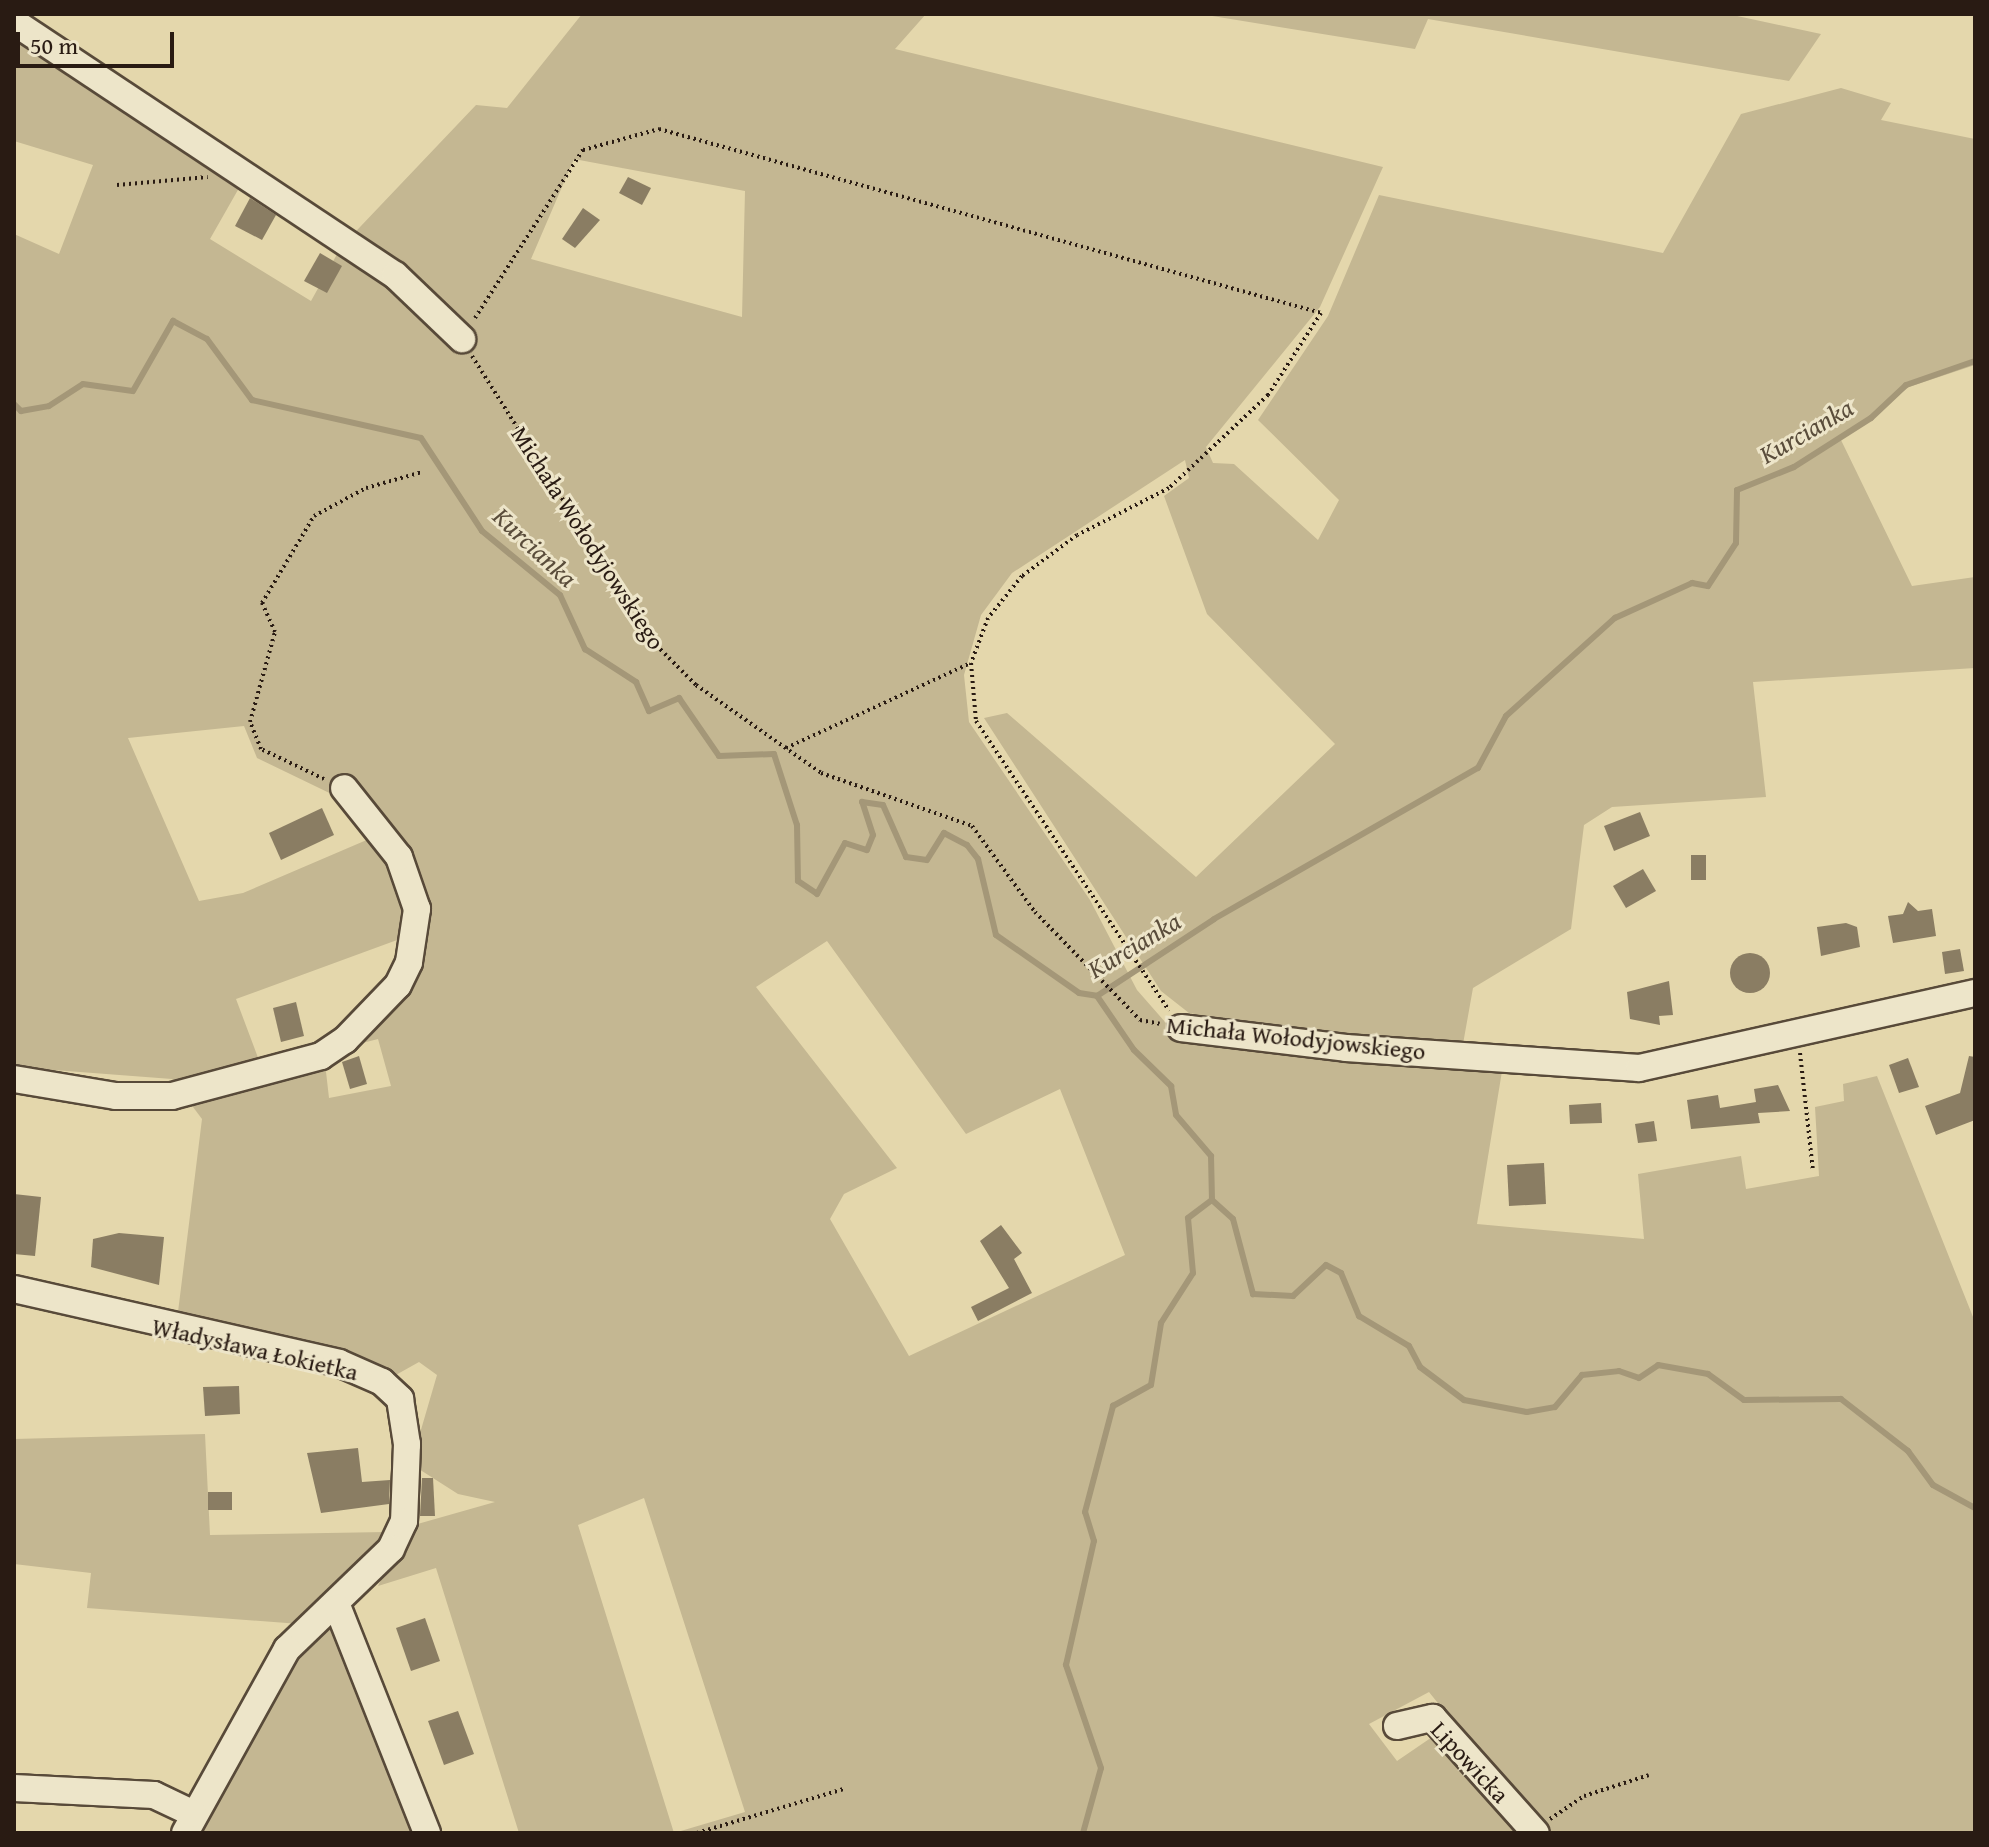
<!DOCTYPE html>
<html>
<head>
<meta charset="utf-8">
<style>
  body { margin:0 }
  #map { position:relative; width:1989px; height:1847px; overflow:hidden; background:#e4d7ac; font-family:"Gentium Book Plus",serif }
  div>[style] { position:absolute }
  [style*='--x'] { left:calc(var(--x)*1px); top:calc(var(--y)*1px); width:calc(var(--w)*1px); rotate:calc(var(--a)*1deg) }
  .green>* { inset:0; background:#c4b792 }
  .stream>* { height:6px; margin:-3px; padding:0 3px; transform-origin:3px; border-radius:3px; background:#a49778 }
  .building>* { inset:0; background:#8a7d63 }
  .round { border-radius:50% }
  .path>* { height:4px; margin-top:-2px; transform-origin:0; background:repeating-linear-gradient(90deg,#291b13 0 2px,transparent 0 6px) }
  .roads { filter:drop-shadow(2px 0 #584a39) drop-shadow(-2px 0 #584a39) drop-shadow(0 2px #584a39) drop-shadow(0 -2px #584a39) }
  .minor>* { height:26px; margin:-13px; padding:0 13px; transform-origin:13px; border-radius:13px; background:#ede5c9 }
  span { translate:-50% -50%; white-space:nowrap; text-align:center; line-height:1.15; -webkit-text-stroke:6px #ede5c9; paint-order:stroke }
  .street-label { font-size:24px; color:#291b13 }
  .water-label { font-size:26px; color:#5a4d3b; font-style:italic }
  .frame { position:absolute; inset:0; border:16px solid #291b13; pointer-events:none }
  .scale { position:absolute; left:16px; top:32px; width:158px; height:36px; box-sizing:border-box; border:4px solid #291b13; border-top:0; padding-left:10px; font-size:24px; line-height:28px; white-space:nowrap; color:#291b13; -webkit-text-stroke:6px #ede5c9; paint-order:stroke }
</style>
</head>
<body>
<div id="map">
  <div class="green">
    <i style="clip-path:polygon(evenodd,582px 14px,926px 14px,895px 49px,1383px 167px,1320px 307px,1206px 447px,1213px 463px,1234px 464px,1318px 540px,1339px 500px,1258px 420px,1328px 316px,1379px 195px,1663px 253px,1741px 114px,1841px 88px,1891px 103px,1881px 120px,1975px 139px,1975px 365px,1909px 387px,1840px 438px,1912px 586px,1975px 577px,1975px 668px,1753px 682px,1766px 797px,1612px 807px,1584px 825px,1571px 929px,1473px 988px,1463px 1044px,1346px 1039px,1189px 1013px,1161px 991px,984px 718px,1007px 713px,1196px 877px,1335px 744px,1207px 614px,1164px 496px,1189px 478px,1185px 460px,1012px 573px,981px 615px,964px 675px,969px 722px,1090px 900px,1137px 990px,1180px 1039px,1503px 1065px,1477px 1224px,1644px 1239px,1638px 1174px,1741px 1156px,1746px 1189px,1819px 1176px,1815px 1107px,1844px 1101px,1843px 1084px,1877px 1076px,1975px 1322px,1975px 1833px,1542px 1833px,1429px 1692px,1369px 1724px,1397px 1761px,1438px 1733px,1519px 1833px,519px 1833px,436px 1568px,378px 1586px,407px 1527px,495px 1502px,458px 1494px,411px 1464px,437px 1375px,419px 1362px,394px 1376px,177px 1320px,202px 1119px,172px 1079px,14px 1067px,14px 234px,59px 254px,93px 165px,14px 141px,14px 29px,243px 181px,210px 239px,311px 301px,341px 247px,476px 105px,507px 108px,582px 14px,574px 159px,745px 191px,742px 317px,531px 259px,574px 159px,582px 14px,244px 726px,257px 758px,346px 801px,376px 836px,243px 893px,199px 901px,128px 738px,244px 726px,582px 14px,408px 936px,404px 962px,319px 1052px,260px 1063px,236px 999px,408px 936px,582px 14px,827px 941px,966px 1134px,1060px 1089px,1125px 1255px,909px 1356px,830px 1219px,844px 1194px,897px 1168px,756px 987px,827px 941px,582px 14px,378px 1039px,391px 1086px,329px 1098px,325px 1063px,343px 1048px,378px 1039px,582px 14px,644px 1498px,745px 1812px,674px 1833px,578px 1525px,644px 1498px)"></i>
    <i style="clip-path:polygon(1200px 14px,1728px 14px,1821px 34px,1789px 81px,1428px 19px,1415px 49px)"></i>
    <i style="clip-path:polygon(205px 1434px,210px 1535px,386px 1532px,377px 1553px,300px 1624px,87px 1608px,91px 1573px,14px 1564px,14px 1439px)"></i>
    <i style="clip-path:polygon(328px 1628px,343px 1638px,422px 1833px,201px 1833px,274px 1682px)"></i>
  </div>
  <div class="stream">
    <i style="--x:14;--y:404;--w:10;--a:45"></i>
    <i style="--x:21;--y:411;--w:28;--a:-10"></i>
    <i style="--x:49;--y:406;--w:40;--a:-32.9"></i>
    <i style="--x:83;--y:384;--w:50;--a:8"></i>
    <i style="--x:133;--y:391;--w:81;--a:-60.3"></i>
    <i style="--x:173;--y:321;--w:38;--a:28"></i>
    <i style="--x:207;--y:339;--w:76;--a:53.6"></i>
    <i style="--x:252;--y:400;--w:173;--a:12.7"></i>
    <i style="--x:421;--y:438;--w:111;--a:56.7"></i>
    <i style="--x:482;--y:531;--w:101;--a:39.4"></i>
    <i style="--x:560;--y:595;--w:60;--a:65.2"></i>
    <i style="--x:585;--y:649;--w:61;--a:32.9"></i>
    <i style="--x:636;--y:682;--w:32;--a:66"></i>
    <i style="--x:649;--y:711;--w:33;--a:-23"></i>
    <i style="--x:679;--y:698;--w:70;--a:55.4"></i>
    <i style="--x:719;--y:756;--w:55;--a:-2.1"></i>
    <i style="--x:774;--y:754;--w:75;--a:72.1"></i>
    <i style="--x:797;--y:825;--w:56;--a:89"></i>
    <i style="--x:798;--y:881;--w:23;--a:34"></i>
    <i style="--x:817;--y:894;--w:58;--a:-61.2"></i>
    <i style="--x:845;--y:843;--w:23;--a:18"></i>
    <i style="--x:867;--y:850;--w:16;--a:-68"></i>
    <i style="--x:873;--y:835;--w:35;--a:-108"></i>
    <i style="--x:862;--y:802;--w:21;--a:8"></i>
    <i style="--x:883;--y:805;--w:57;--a:66.1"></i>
    <i style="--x:906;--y:857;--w:21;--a:8"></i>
    <i style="--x:927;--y:860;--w:32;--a:-58"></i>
    <i style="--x:944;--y:833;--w:26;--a:28"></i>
    <i style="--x:967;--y:845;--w:18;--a:52"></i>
    <i style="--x:978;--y:859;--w:78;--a:76.7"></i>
    <i style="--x:996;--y:935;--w:101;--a:34.9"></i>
    <i style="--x:1079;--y:993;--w:18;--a:9"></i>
    <i style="--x:1097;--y:996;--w:140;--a:-33.3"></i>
    <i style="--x:1214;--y:919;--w:304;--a:-29.8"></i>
    <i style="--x:1478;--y:768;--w:59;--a:-61.7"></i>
    <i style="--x:1506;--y:716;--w:147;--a:-42"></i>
    <i style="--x:1615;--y:618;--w:85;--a:-24.4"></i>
    <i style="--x:1692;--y:583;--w:16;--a:11"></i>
    <i style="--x:1708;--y:586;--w:51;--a:-56.9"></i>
    <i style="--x:1736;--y:543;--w:53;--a:-88.9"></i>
    <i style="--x:1737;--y:490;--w:61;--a:-22"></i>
    <i style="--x:1794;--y:467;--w:91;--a:-32.5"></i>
    <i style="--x:1871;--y:418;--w:48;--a:-43.3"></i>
    <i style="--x:1906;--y:385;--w:73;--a:-19.2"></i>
    <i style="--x:1097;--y:996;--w:65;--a:55.6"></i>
    <i style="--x:1134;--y:1050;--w:52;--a:44.2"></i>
    <i style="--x:1171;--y:1086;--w:29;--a:80"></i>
    <i style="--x:1176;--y:1115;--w:54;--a:49.5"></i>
    <i style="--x:1211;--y:1156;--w:44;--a:88.7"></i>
    <i style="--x:1212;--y:1200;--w:28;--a:42"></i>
    <i style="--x:1233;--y:1219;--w:78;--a:75.1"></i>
    <i style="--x:1253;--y:1294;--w:40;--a:2.9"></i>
    <i style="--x:1293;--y:1296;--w:45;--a:-43.2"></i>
    <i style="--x:1326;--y:1265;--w:17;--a:28"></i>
    <i style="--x:1341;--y:1273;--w:47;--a:67.3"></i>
    <i style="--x:1359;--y:1316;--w:58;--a:31"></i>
    <i style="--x:1409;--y:1346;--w:24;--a:62"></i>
    <i style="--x:1420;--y:1367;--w:55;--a:36.9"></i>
    <i style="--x:1464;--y:1400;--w:64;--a:10.8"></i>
    <i style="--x:1527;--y:1412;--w:28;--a:-10"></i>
    <i style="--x:1555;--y:1407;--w:42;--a:-49.8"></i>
    <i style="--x:1582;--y:1375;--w:37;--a:-6"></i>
    <i style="--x:1619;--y:1371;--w:21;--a:19"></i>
    <i style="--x:1639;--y:1378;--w:23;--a:-34"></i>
    <i style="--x:1658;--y:1365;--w:51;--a:10.2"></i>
    <i style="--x:1708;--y:1374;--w:44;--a:35.8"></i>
    <i style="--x:1744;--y:1400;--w:97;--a:-0.6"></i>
    <i style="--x:1841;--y:1399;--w:85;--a:37.8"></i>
    <i style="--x:1908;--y:1451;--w:42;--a:53.7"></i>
    <i style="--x:1933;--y:1485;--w:48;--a:28.7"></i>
    <i style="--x:1083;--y:1833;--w:67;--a:-74.5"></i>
    <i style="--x:1101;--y:1768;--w:109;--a:-108.8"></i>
    <i style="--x:1066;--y:1665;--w:127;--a:-77.3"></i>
    <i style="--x:1094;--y:1541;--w:30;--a:-107"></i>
    <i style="--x:1085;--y:1512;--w:110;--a:-75.2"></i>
    <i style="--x:1113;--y:1406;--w:43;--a:-28.9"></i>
    <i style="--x:1151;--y:1385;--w:63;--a:-80.8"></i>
    <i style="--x:1161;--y:1323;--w:59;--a:-57.4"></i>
    <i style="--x:1193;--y:1273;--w:55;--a:-95.2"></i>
    <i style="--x:1188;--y:1218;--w:30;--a:-37"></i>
  </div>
  <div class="building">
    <i style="clip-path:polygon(628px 177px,651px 188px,642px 205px,619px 193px)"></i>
    <i style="clip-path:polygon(250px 198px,276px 215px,262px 240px,235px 226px)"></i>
    <i style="clip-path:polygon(583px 208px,600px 220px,575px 248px,562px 239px)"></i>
    <i style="clip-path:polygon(320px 253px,342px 266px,327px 293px,304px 281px)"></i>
    <i style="clip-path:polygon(322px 808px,334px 835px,281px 860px,269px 833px)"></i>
    <i style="clip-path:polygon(1640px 812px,1650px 836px,1614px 851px,1604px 826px)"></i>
    <i style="clip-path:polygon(1691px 855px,1706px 855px,1706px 880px,1691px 880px)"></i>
    <i style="clip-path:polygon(1643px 869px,1656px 891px,1626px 908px,1613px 886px)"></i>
    <i style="clip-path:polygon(1908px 902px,1918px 911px,1932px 909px,1936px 936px,1893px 943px,1888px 916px,1903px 914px)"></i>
    <i style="clip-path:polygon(1846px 923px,1857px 927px,1860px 947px,1821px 956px,1817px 927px)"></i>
    <i style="clip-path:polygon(1960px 949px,1964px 971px,1945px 974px,1942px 952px)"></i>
    <i class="round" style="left:1730px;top:953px;width:40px;height:40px"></i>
    <i style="clip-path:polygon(1669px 981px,1673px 1015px,1659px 1016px,1660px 1025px,1630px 1019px,1627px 992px)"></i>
    <i style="clip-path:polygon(296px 1002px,304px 1036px,281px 1042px,273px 1008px)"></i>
    <i style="clip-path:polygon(359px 1056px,367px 1084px,350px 1089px,342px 1062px)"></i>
    <i style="clip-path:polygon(1969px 1056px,1975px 1057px,1975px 1120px,1936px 1135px,1925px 1106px,1960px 1093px)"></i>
    <i style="clip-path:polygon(1908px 1058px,1919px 1087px,1899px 1093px,1889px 1065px)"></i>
    <i style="clip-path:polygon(1778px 1085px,1790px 1111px,1758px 1113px,1760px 1123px,1691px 1129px,1687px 1100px,1718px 1095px,1720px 1108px,1756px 1102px,1754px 1089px)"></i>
    <i style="clip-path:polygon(1601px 1103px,1602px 1123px,1570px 1124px,1569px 1105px)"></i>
    <i style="clip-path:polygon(1654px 1121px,1657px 1141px,1638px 1143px,1635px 1124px)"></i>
    <i style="clip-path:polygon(1544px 1163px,1546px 1204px,1509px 1206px,1507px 1165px)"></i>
    <i style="clip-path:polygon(14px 1194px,41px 1197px,35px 1256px,14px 1254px)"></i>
    <i style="clip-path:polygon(1001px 1225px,1022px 1253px,1014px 1259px,1032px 1293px,978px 1321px,971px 1307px,1009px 1288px,980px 1241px)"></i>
    <i style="clip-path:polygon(119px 1233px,164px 1237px,159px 1285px,91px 1267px,93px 1239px)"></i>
    <i style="clip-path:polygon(239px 1386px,240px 1414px,205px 1416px,203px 1387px)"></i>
    <i style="clip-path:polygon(358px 1448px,362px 1482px,390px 1480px,389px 1504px,321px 1513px,307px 1453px)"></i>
    <i style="clip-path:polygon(422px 1478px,433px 1478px,435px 1516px,420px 1516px)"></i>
    <i style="clip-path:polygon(208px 1492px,232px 1492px,232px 1510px,208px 1510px)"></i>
    <i style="clip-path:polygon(425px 1618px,440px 1661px,411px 1671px,396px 1628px)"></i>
    <i style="clip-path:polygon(458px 1711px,474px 1754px,444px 1765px,428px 1721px)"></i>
  </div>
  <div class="path">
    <i style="--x:117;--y:185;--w:91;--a:-5"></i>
    <i style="--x:475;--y:318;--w:200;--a:-57.3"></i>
    <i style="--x:583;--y:150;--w:79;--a:-15.4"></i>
    <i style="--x:659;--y:129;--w:687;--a:15.53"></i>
    <i style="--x:1321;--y:313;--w:98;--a:122.9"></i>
    <i style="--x:1268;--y:395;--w:136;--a:136.8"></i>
    <i style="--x:1169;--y:488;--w:103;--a:152.9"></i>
    <i style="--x:1077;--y:535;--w:69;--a:143.3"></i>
    <i style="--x:1022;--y:576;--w:54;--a:129"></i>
    <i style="--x:988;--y:618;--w:48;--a:110.7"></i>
    <i style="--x:472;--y:356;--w:337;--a:57.7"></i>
    <i style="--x:652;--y:641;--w:62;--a:45"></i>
    <i style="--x:696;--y:685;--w:153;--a:35.1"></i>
    <i style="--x:821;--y:773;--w:160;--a:19.3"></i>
    <i style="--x:972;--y:826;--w:107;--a:53.8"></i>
    <i style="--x:1035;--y:912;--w:151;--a:45.8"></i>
    <i style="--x:1140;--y:1020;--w:20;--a:11"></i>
    <i style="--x:786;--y:748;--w:204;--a:-24.7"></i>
    <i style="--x:971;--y:663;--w:58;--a:85.1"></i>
    <i style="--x:976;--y:721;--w:348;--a:56.3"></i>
    <i style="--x:324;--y:779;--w:70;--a:-154.5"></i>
    <i style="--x:261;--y:749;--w:29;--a:-112"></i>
    <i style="--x:250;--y:722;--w:93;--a:-74.5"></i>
    <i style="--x:275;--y:632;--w:32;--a:-114"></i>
    <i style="--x:262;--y:603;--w:101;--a:-59.1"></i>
    <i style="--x:314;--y:516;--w:59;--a:-28.3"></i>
    <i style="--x:366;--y:488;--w:58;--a:-15.9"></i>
    <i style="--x:1800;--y:1053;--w:118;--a:83.7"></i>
    <i style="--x:1550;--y:1819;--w:41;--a:-34.1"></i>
    <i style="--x:1584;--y:1796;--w:68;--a:-17.9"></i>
    <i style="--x:697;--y:1833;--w:153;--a:-16.7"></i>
  </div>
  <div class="roads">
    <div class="minor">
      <i style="--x:14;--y:22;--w:457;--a:33.6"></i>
      <i style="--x:395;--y:275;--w:93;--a:43.7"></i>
      <i style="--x:1181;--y:1028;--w:166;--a:6.9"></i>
      <i style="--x:1346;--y:1048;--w:294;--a:3.9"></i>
      <i style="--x:1639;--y:1068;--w:344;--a:-12.6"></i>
      <i style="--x:14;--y:1079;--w:103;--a:9.5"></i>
      <i style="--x:116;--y:1096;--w:56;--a:0"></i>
      <i style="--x:172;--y:1096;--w:154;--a:-15"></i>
      <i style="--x:321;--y:1056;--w:29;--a:-34"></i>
      <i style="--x:345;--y:1040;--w:76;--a:-46.1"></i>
      <i style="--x:398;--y:985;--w:25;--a:-64"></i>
      <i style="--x:409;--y:962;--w:54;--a:-81.4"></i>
      <i style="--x:417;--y:909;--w:55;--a:-109.1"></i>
      <i style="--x:399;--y:857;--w:88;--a:-128.6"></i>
      <i style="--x:14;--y:1289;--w:333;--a:12.8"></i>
      <i style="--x:339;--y:1363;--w:47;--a:23.8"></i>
      <i style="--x:382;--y:1382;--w:25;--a:43"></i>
      <i style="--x:400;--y:1399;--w:46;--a:81.2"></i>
      <i style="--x:407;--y:1444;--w:77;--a:92.2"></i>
      <i style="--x:404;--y:1521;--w:31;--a:115"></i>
      <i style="--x:391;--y:1549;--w:144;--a:136.1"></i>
      <i style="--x:287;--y:1649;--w:210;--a:119"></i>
      <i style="--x:338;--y:1608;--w:242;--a:68.4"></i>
      <i style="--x:1397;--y:1726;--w:37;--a:-13"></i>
      <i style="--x:1433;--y:1718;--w:154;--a:48.2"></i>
      <i style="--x:14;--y:1788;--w:140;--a:2.9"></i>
      <i style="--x:154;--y:1795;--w:44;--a:25.4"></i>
    </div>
  </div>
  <div class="street-label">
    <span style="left:588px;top:538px;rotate:57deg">Michała Wołodyjowskiego</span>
    <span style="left:1296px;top:1038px;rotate:6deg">Michała Wołodyjowskiego</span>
    <span style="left:255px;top:1349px;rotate:13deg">Władysława Łokietka</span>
    <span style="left:1470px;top:1762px;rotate:47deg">Lipowicka</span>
  </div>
  <div class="water-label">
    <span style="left:1806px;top:431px;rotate:-30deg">Kurcianka</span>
    <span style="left:535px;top:547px;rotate:43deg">Kurcianka</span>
    <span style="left:1134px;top:945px;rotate:-31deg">Kurcianka</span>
  </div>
  <div class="frame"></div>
  <div class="scale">50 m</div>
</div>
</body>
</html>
